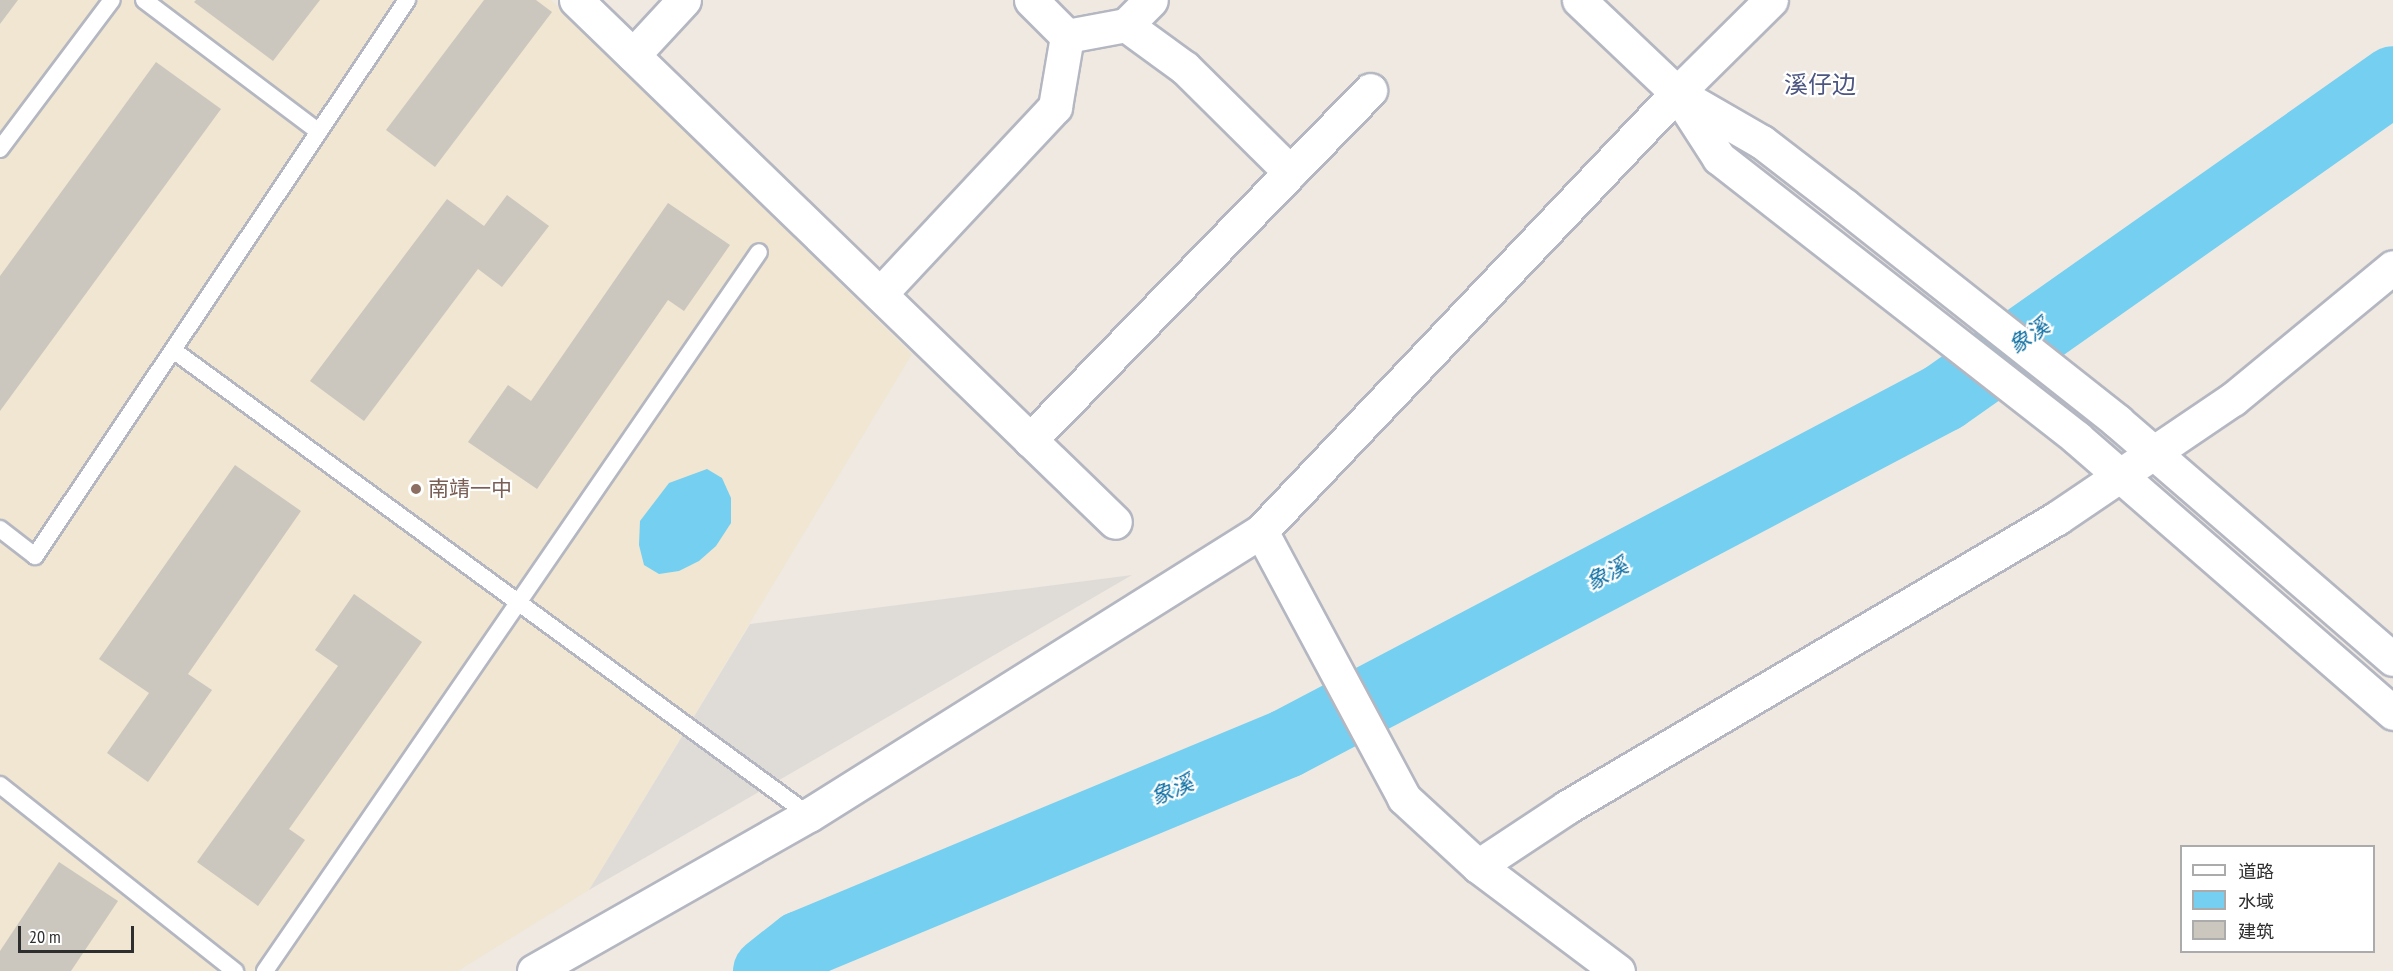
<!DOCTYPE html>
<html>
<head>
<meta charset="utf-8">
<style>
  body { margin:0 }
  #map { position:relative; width:2393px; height:971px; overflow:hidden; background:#efe9e1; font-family:"PT Sans Narrow","Noto Sans SC",sans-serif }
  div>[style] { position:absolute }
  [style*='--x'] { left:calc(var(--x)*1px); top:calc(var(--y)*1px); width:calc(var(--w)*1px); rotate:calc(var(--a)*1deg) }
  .education>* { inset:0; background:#f0e6d1 }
  .plaza>* { inset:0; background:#dfdcd8 }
  .water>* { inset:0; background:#75cff0 }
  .river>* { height:69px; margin:-34.5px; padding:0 34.5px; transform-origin:34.5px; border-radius:34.5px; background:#75cff0 }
  .building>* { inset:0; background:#cbc7bf }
  .roads { filter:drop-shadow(2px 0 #b4b7c1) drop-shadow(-2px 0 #b4b7c1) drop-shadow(0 2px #b4b7c1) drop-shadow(0 -2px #b4b7c1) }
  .lane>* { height:16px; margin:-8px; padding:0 8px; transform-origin:8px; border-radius:8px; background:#fff }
  .street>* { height:33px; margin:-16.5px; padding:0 16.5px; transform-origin:16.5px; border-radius:16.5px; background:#fff }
  .secondary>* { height:33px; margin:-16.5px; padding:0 16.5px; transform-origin:16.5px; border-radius:16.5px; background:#fff }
  .dots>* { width:16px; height:16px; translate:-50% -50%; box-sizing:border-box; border:3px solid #fff; border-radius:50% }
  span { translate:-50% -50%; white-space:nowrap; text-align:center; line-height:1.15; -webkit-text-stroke:4.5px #fff; paint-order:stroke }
  .education-label { font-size:21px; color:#785e54 }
  .left { translate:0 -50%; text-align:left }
  .water-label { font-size:22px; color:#0d6fa3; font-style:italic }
  .quarter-label { font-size:24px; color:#4d5680 }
  .legend { position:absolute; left:2180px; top:845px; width:195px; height:108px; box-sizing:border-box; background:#fff; border:2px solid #ababab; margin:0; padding:8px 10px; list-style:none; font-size:18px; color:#2e2e2e }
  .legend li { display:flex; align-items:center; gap:12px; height:30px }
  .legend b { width:30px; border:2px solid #ababab }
  .scale { position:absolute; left:18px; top:926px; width:116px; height:27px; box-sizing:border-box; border:3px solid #2e2e2e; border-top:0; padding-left:8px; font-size:18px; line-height:21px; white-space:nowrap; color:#2e2e2e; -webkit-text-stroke:4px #fff; paint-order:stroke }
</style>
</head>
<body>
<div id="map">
  <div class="education">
    <i style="clip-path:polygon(0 0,551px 0,912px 354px,589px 890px,458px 971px,0 971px)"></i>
  </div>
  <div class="plaza">
    <i style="clip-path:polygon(1132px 575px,769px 786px,589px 890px,750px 624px)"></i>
  </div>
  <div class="water">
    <i style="clip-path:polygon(707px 469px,722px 478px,731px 498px,731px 523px,716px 546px,699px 561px,679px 571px,659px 574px,644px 565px,639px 545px,640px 521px,669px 483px)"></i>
  </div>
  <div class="river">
    <i style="--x:767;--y:971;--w:42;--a:-38.2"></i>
    <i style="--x:800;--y:945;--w:526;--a:-22.57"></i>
    <i style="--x:1286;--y:743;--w:743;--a:-27.77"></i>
    <i style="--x:1943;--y:397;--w:550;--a:-35.16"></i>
  </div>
  <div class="building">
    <i style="clip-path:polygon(0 0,18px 0,0 24px)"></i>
    <i style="clip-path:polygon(196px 0,320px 0,273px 61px,194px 2px)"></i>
    <i style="clip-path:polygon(484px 0,536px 0,552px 12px,435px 167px,386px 130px)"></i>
    <i style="clip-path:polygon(156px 62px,221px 109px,0 411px,0 276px)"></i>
    <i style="clip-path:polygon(507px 195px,549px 226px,502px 287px,478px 269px,364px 421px,310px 381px,447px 199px,484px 226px)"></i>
    <i style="clip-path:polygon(668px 203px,730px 245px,684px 311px,668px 300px,537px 489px,468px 442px,508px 385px,531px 401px)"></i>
    <i style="clip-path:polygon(235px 465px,301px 511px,188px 674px,212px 690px,148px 782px,107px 753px,149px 693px,99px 659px)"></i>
    <i style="clip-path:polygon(354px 594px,422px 642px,289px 829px,305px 840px,258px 906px,197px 862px,338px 666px,315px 650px)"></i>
    <i style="clip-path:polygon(59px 862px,118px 901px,71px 971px,0 971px,0 951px)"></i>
  </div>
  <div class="roads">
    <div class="lane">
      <i style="--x:144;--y:0;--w:219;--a:37"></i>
      <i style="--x:0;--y:149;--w:186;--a:-53.1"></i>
      <i style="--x:173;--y:350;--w:788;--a:36.17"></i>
      <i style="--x:0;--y:529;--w:44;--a:37.6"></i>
      <i style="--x:35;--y:556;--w:669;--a:-56.21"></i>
      <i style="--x:0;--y:785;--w:300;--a:38.4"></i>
      <i style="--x:265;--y:971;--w:872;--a:-55.51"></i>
    </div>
    <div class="street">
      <i style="--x:576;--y:0;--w:750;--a:44.08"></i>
      <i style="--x:1031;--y:0;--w:51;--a:45"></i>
      <i style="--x:1579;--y:0;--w:135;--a:43.5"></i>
      <i style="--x:1677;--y:93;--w:98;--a:30"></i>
      <i style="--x:1762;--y:142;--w:105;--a:37.6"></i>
      <i style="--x:1845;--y:206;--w:347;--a:38.3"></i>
      <i style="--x:2117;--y:421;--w:364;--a:40.8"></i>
      <i style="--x:1126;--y:25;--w:35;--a:-45"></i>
      <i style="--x:1067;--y:36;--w:60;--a:-10.6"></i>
      <i style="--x:1126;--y:25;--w:73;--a:36.1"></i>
      <i style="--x:1185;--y:68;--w:148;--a:44.7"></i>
      <i style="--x:633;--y:55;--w:75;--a:-47.2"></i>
      <i style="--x:1681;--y:99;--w:70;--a:57.2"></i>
      <i style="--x:1719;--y:158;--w:454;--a:38"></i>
      <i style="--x:2077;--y:438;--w:419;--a:41"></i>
      <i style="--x:880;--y:294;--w:256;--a:-46.9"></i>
      <i style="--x:1055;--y:107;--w:72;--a:-80.4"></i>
      <i style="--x:1030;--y:440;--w:488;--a:-45.8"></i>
      <i style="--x:1261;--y:531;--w:303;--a:61.8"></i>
      <i style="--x:1404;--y:798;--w:100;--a:42.6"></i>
      <i style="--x:1478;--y:866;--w:175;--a:36.9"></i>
      <i style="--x:1478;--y:866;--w:107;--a:-33.5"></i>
      <i style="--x:1567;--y:807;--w:569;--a:-30.53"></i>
      <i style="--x:2057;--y:518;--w:212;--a:-34.1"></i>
      <i style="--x:2233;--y:399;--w:207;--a:-39.5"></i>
    </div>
    <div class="secondary">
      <i style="--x:534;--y:971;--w:316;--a:-29.6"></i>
      <i style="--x:809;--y:815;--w:534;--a:-32.14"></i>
      <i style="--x:1261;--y:531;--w:604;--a:-46.48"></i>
      <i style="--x:1677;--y:93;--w:132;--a:-44.7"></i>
    </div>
  </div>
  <div class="dots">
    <i style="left:416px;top:489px;background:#8d6e63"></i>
  </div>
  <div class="education-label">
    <span class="left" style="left:428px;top:489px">南靖一中</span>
  </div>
  <div class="water-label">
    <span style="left:2029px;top:336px;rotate:-35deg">象溪</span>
    <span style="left:1607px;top:574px;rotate:-28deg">象溪</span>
    <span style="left:1172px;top:790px;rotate:-23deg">象溪</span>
  </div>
  <div class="quarter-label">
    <span style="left:1820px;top:85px">溪仔边</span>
  </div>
  <ul class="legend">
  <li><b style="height:8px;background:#fff"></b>道路</li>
  <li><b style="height:16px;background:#75cff0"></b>水域</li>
  <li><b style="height:16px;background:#cbc7bf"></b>建筑</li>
  </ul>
  <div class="scale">20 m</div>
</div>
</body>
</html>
